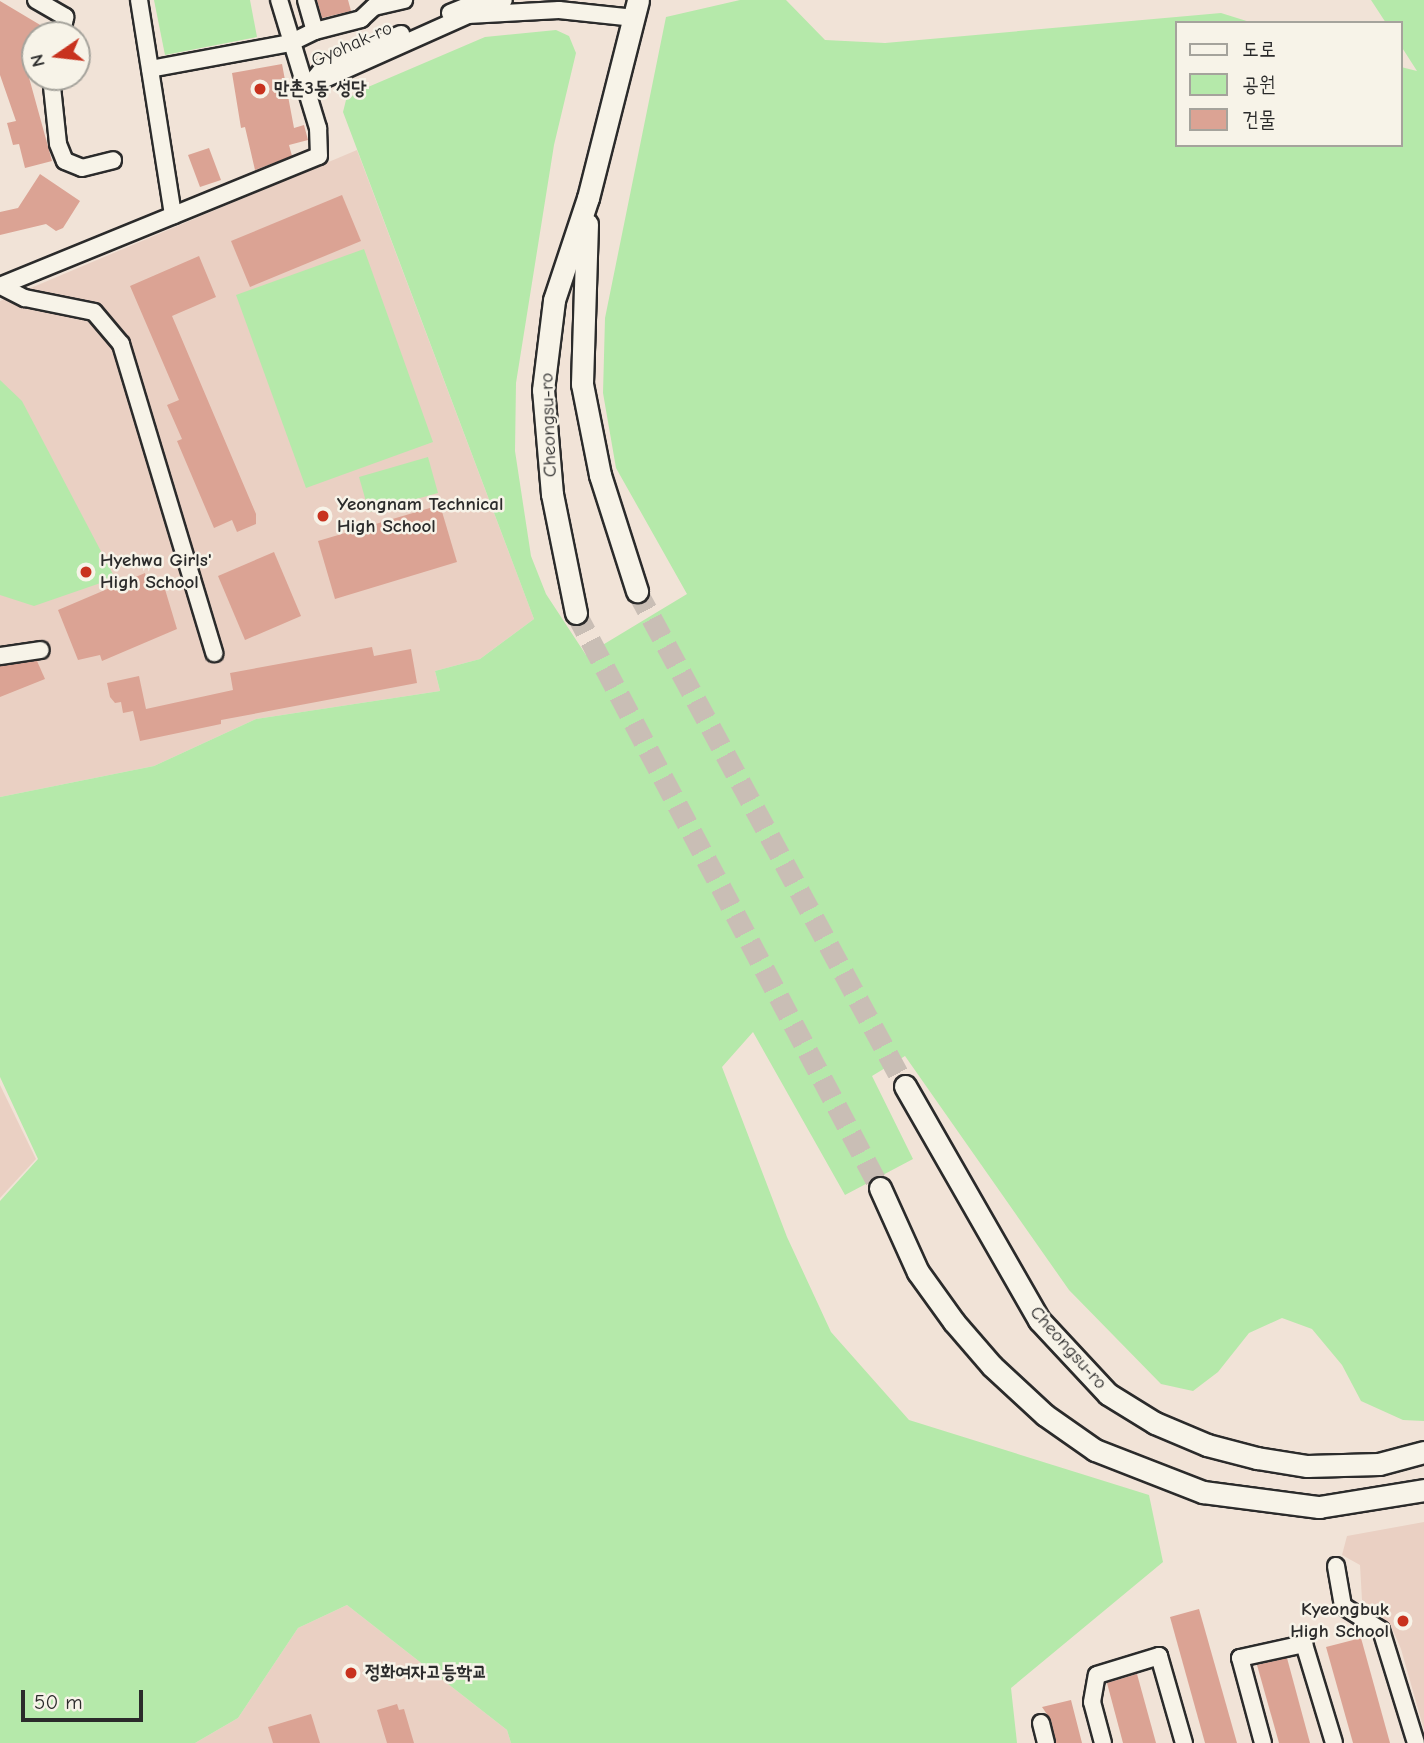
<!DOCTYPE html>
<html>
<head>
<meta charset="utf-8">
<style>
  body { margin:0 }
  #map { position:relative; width:1424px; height:1743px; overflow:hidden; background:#f1e3d7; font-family:"Comic Neue","Poor Story",sans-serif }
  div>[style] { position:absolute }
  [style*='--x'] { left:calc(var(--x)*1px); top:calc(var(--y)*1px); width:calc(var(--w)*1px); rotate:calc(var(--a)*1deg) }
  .built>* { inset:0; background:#ead0c3 }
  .green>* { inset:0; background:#b5e9aa }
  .building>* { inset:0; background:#dba394 }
  .major-tunnel>* { height:21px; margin-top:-10.5px; transform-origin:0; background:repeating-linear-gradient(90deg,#c9beb5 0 21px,transparent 0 31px) }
  .roads { filter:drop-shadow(2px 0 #2b2b2b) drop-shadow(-2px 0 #2b2b2b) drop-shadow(0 2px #2b2b2b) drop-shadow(0 -2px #2b2b2b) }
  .minor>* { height:16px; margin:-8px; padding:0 8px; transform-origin:8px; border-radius:8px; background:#f7f3e8 }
  .major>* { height:21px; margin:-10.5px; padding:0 10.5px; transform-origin:10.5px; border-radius:10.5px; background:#f7f3e8 }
  .dots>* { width:19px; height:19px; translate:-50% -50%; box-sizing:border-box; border:4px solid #f7f3e8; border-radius:50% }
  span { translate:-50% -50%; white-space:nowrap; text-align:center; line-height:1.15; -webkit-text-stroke:5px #f7f3e8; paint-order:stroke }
  .street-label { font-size:19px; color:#2b2b2b }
  .poi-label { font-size:19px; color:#2b2b2b; font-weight:700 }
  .left { translate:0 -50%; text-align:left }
  .right { translate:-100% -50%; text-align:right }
  .legend { position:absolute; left:1175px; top:21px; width:228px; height:126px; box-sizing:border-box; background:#f7f3e8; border:2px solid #a5a39c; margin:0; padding:9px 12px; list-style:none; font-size:21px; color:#2b2b2b }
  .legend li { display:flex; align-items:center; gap:14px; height:35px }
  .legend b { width:35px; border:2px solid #a5a39c }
  .north { position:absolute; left:21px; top:21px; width:70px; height:70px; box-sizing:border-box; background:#f7f3e8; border:2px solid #a5a39c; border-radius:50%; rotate:256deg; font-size:19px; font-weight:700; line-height:28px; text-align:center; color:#2b2b2b }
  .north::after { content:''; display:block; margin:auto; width:24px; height:32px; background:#c8321e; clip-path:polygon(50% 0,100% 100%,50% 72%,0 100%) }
  .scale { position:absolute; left:21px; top:1690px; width:122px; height:32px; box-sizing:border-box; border:4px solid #2b2b2b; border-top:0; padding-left:9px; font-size:21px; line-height:24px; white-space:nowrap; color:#2b2b2b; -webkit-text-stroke:5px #f7f3e8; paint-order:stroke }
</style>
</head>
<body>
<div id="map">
  <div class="built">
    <i style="clip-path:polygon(357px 150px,534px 619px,480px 659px,435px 671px,440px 691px,256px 719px,154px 766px,0 797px,0 301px)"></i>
    <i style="clip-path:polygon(0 1085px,36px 1159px,0 1198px)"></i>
    <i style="clip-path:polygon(1424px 1522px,1424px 1730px,1401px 1649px,1391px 1626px,1362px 1600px,1360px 1565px,1342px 1555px,1347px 1536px)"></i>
    <i style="clip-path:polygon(347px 1605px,507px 1730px,511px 1743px,195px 1743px,238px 1718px,298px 1628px)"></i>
  </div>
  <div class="green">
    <i style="clip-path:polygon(154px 0,250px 0,257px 37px,165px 55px)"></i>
    <i style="clip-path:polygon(740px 0,786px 0,825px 40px,885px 43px,1221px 13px,1253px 23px,1177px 23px,1177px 145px,1401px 145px,1401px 67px,1417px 71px,1401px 46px,1401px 23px,1386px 23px,1371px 0,1424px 0,1424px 1421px,1403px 1420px,1361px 1401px,1342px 1365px,1312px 1329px,1282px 1318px,1249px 1333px,1218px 1372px,1193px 1391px,1161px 1384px,1069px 1290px,905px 1056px,872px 1076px,913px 1159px,845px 1195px,753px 1032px,722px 1067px,787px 1237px,831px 1332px,909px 1420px,1149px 1495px,1163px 1562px,1011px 1688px,1017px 1743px,511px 1743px,507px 1730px,347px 1605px,298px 1628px,238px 1718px,195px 1743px,0 1743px,0 1201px,38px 1159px,0 1077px,0 797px,154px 766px,256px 719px,440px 691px,435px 671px,480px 659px,534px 619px,343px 112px,346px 100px,361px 90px,485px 37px,556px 30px,569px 36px,576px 53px,554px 145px,516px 383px,515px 451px,531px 556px,546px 594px,586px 655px,687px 594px,616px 468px,603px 393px,605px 318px,666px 17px)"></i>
    <i style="clip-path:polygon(364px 249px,433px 442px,306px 488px,236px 295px)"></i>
    <i style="clip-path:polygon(0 380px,22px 401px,115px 578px,34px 606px,0 595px)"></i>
    <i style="clip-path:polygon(428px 457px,438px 493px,369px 512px,359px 477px)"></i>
  </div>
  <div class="building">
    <i style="clip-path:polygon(317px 0,348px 0,351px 11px,322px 18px)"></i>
    <i style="clip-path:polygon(0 1px,52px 32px,35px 35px,35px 47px,25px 63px,52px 161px,25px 168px,19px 144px,13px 145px,7px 123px,16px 121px,0 75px)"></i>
    <i style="clip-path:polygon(282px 64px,294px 128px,304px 125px,308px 140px,289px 145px,292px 156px,255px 170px,245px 127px,241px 128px,232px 73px)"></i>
    <i style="clip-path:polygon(209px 148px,221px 180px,200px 187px,188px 155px)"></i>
    <i style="clip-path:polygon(40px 174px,80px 201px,63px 228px,56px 231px,46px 224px,0 235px,0 212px,18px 208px)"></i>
    <i style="clip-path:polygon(342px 195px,361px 241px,250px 287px,231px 241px)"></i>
    <i style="clip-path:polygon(199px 256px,216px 297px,172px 316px,256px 514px,256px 524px,237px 532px,232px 520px,214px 528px,177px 441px,182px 439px,167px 405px,179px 400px,130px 286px)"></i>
    <i style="clip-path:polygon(440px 505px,457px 562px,335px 599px,318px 541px)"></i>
    <i style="clip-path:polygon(274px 552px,301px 616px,245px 640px,218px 576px)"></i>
    <i style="clip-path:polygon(145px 573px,146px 578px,153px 575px,159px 589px,164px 586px,177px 629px,102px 661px,100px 655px,78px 660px,58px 610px)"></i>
    <i style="clip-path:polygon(372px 647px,374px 656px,411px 649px,417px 683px,221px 720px,221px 724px,140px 741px,133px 711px,123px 713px,121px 702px,115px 703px,110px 697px,107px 683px,139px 676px,146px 709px,233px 690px,230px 673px)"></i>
    <i style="clip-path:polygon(37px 661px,45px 679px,0 697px,0 666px)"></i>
    <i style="clip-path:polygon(1199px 1609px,1237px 1743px,1205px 1743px,1170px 1617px)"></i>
    <i style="clip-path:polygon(1361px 1638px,1390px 1743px,1353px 1743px,1326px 1647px)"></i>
    <i style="clip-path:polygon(1287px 1658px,1310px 1743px,1279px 1743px,1257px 1665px)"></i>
    <i style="clip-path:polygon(1137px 1674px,1156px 1743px,1123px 1743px,1107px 1683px)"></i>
    <i style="clip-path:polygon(1071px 1700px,1082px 1743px,1056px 1743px,1051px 1720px,1042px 1707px)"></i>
    <i style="clip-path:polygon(397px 1704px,399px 1710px,404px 1709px,414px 1743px,387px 1743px,377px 1710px)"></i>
    <i style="clip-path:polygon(311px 1714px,320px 1743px,273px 1743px,268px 1727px)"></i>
  </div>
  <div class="major-tunnel">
    <i style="--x:637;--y:591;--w:563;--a:61.57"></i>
    <i style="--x:576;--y:613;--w:650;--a:62.13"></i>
  </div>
  <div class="roads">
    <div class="minor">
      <i style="--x:36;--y:0;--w:34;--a:30"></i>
      <i style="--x:65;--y:17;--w:18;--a:99"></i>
      <i style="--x:139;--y:0;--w:218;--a:81"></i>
      <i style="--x:306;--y:0;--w:32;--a:74"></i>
      <i style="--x:450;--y:13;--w:24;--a:-22"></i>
      <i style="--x:472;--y:4;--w:32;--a:-7"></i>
      <i style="--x:150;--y:69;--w:142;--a:-10.5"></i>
      <i style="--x:290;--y:43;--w:28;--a:-26"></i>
      <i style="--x:315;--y:31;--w:48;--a:-14.6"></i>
      <i style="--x:361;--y:19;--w:18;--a:-43"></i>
      <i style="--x:374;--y:7;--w:31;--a:-13"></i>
      <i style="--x:51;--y:77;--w:67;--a:84"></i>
      <i style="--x:58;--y:144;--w:18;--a:68"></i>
      <i style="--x:65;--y:161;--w:18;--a:22"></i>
      <i style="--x:82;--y:168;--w:32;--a:-14"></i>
      <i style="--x:311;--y:83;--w:21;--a:-51"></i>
      <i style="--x:324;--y:67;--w:84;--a:-23.2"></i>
      <i style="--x:307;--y:87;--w:176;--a:-24.1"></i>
      <i style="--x:468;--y:15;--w:91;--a:-3.1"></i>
      <i style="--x:559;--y:10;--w:76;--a:6"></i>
      <i style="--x:0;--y:286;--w:344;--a:-22.2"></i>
      <i style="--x:319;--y:156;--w:28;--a:-92"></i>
      <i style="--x:318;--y:128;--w:134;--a:-106.9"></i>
      <i style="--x:1;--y:286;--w:27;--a:27"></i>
      <i style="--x:25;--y:298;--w:70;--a:11.5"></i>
      <i style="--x:94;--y:312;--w:42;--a:49.8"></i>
      <i style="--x:121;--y:344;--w:323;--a:73.2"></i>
      <i style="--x:0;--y:656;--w:41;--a:-8.3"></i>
      <i style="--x:1336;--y:1566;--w:41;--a:80.1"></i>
      <i style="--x:1343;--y:1606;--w:45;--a:32.3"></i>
      <i style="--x:1381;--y:1630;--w:118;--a:72.8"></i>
      <i style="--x:1041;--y:1723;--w:21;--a:76"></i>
      <i style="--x:1103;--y:1743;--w:42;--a:-105"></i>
      <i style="--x:1092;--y:1702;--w:27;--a:-80"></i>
      <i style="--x:1097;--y:1675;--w:65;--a:-17"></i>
      <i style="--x:1159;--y:1656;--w:91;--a:74"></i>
      <i style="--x:1263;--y:1743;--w:88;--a:-105.1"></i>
      <i style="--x:1240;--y:1658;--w:66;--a:-12.3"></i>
      <i style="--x:1304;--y:1644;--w:103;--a:73.1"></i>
    </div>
    <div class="major">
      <i style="--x:587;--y:224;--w:160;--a:91.8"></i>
      <i style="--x:582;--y:384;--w:93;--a:78.8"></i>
      <i style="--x:600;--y:475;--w:122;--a:72.3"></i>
      <i style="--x:576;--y:613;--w:121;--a:-101.4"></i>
      <i style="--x:552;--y:494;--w:104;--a:-94.9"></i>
      <i style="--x:543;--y:390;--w:91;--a:-83"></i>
      <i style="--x:554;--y:300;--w:108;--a:-71.6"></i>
      <i style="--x:588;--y:198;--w:204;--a:-75.8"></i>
      <i style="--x:905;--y:1086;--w:270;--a:60.2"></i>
      <i style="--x:1039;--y:1320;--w:101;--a:47"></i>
      <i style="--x:1108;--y:1394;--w:55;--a:31.7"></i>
      <i style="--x:1155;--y:1423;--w:56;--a:22.9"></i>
      <i style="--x:1207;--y:1445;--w:52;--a:14.6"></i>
      <i style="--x:1257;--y:1458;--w:51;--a:9.1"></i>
      <i style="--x:1307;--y:1466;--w:72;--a:-1.6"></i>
      <i style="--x:1379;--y:1464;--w:47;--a:-14.9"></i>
      <i style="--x:880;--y:1188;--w:92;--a:65.7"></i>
      <i style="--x:918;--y:1272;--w:62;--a:54.2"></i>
      <i style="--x:954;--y:1322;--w:58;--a:49.2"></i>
      <i style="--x:992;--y:1366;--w:72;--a:42.8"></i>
      <i style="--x:1045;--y:1415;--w:61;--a:35"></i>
      <i style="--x:1095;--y:1450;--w:116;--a:21.3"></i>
      <i style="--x:1203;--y:1492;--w:117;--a:7.4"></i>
      <i style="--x:1319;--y:1507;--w:106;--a:-9.2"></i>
    </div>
  </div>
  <div class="dots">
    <i style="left:260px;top:89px;background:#c8321e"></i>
    <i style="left:323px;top:516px;background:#c8321e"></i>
    <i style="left:86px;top:572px;background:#c8321e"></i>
    <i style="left:1403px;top:1621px;background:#c8321e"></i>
    <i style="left:351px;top:1673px;background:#c8321e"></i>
  </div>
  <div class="street-label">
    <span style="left:352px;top:45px;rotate:-24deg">Gyohak-ro</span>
    <span style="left:549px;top:425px;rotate:-92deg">Cheongsu-ro</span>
    <span style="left:1068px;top:1348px;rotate:48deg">Cheongsu-ro</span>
  </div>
  <div class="poi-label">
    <span class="left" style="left:274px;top:89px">만촌3동 성당</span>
    <span class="left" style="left:337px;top:516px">Yeongnam Technical<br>High School</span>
    <span class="left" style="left:100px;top:572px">Hyehwa Girls'<br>High School</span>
    <span class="right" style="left:1389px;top:1621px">Kyeongbuk<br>High School</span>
    <span class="left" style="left:365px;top:1673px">정화여자고등학교</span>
  </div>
  <ul class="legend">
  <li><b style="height:9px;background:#f7f3e8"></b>도로</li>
  <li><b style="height:19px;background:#b5e9aa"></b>공원</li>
  <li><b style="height:19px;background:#dba394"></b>건물</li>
  </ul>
  <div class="north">N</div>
  <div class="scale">50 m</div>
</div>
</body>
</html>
